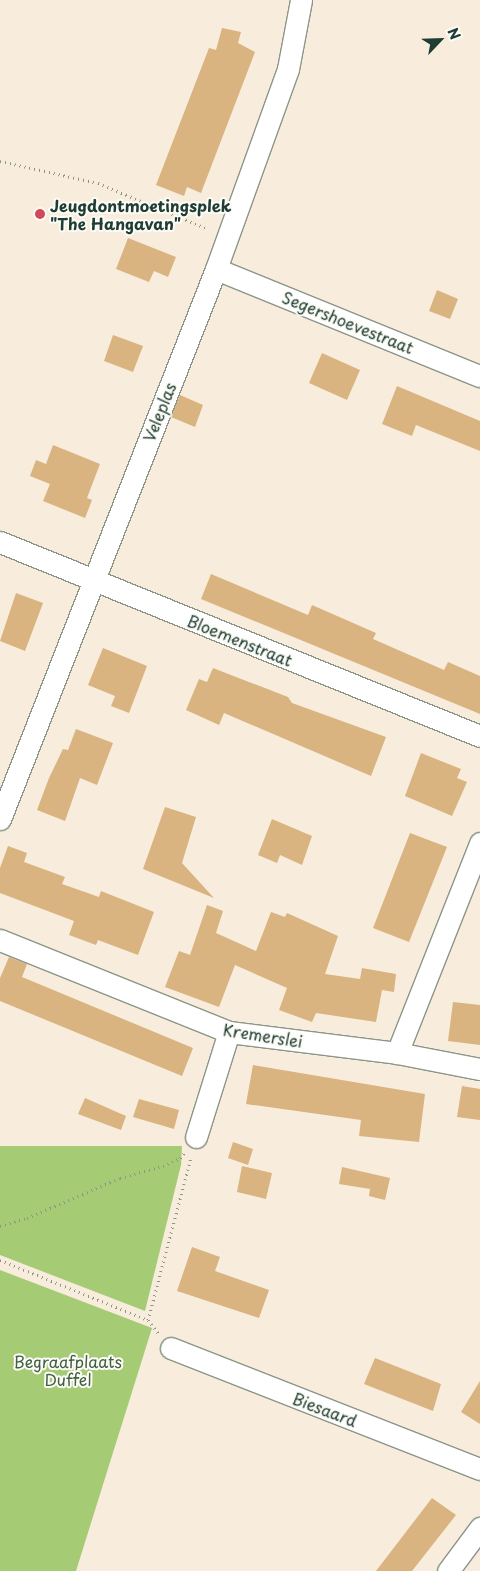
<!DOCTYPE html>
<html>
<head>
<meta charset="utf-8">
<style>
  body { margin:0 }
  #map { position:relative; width:480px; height:1571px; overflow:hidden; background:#f8eddc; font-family:"Playpen Sans",sans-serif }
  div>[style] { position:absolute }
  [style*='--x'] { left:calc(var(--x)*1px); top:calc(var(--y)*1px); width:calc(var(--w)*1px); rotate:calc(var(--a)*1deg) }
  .green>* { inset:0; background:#a6cb75 }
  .building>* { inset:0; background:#d9b380 }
  .path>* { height:3px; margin-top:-1.5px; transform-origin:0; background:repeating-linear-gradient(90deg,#8c9588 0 1px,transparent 0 5px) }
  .roads { filter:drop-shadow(1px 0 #8c9588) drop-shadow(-1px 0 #8c9588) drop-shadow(0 1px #8c9588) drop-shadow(0 -1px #8c9588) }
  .street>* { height:21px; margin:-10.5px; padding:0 10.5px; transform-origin:10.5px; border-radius:10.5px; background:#fff }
  .dots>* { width:14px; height:14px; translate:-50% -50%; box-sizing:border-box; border:2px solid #fdfcf7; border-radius:50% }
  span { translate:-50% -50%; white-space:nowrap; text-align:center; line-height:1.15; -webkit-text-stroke:4px #fdfcf7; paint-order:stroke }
  .poi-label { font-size:16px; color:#1f3d34; font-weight:700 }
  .left { translate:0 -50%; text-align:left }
  .street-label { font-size:16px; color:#1f3d34 }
  .park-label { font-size:16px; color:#416044 }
  .north { position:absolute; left:415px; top:15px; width:50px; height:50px; -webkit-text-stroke:4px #fdfcf7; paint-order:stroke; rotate:66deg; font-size:14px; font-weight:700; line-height:20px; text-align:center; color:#1f3d34 }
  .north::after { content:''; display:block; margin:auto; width:18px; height:22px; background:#1f3d34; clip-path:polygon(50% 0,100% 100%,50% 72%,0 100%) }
</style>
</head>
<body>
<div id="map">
  <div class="green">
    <i style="clip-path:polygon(0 1146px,182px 1146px,181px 1165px,145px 1311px,0 1255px)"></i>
    <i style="clip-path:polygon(0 1270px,152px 1328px,76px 1571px,0 1571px)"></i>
  </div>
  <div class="building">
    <i style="clip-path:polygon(222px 28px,241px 32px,238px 43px,255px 52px,201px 193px,187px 187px,184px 196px,156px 185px,209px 48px,216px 50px)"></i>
    <i style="clip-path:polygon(128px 238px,176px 257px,168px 277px,154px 271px,149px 282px,116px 269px)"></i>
    <i style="clip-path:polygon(437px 290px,458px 299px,450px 319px,429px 311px)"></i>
    <i style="clip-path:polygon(113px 335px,143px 346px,133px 372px,104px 361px)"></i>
    <i style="clip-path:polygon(322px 353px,360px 370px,347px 400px,309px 383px)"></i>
    <i style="clip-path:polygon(397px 386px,480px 421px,480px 451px,416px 425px,412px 436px,382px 424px)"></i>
    <i style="clip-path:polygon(180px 395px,203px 405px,195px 427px,171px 417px)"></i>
    <i style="clip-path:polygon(53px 445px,100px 464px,87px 498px,92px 500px,85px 518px,43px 501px,50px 484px,30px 476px,36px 460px,46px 464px)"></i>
    <i style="clip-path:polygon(211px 574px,308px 615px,312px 605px,376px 633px,373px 639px,444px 670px,448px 662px,480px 676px,480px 714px,201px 599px)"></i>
    <i style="clip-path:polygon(16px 593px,43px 603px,25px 651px,0 641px)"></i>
    <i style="clip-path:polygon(103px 648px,147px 666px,129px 713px,111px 706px,115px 696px,88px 685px)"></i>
    <i style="clip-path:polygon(213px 668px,288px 697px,292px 703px,386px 737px,371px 776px,224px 713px,219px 725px,186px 710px,199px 679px,207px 682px)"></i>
    <i style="clip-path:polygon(76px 729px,113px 743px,97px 785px,80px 778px,65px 821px,37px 810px,49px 778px,63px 749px,68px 750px)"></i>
    <i style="clip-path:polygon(421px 753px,461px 769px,457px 778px,467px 782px,452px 816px,405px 796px)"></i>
    <i style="clip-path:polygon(165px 807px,196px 817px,182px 863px,214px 898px,143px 869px)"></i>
    <i style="clip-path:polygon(272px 819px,312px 836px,302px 865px,280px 855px,277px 863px,258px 855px)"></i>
    <i style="clip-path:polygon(410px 833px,447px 847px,409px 942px,373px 928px)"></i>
    <i style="clip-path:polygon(8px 846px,27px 853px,24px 862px,65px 877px,62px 884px,99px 897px,101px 891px,154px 912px,138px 955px,98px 940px,96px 945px,69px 935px,74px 921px,0 893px,0 868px)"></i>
    <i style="clip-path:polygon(207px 905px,223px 911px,216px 933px,256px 951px,271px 912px,285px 917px,287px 913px,338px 936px,325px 974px,360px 979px,362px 968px,396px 974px,394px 992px,382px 990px,376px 1022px,316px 1013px,312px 1022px,279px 1010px,287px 988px,235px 965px,219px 1007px,165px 987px,179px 951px,190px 955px)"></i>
    <i style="clip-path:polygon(9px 957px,27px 964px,22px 977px,193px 1048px,182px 1076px,0 1001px,0 978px)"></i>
    <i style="clip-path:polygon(453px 1002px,480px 1005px,480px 1045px,448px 1041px)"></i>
    <i style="clip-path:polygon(253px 1065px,425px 1094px,419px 1142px,359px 1136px,361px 1120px,246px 1104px)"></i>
    <i style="clip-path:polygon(462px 1086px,480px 1089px,480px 1120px,457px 1117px)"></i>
    <i style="clip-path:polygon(85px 1098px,126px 1116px,121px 1130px,78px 1114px)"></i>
    <i style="clip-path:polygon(139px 1099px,179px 1110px,174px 1129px,133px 1117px)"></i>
    <i style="clip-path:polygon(233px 1142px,253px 1149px,248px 1165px,228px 1158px)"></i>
    <i style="clip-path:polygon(242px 1166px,272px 1173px,266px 1199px,237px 1192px)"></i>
    <i style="clip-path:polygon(342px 1167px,390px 1178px,385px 1200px,369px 1196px,370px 1189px,339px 1184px)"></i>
    <i style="clip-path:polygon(192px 1247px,220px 1257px,215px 1271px,269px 1290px,259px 1318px,177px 1291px)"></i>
    <i style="clip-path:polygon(375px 1358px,441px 1384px,433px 1411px,364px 1384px)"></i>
    <i style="clip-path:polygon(480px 1381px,480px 1424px,461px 1412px)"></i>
    <i style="clip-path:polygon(432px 1498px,456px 1515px,412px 1571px,376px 1571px)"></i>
  </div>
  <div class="path">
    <i style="--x:0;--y:161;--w:100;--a:12.7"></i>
    <i style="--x:98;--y:183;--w:119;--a:22.7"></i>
    <i style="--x:0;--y:1226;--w:28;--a:-17"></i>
    <i style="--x:27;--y:1218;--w:101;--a:-23.3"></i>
    <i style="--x:120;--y:1178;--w:45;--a:-15.6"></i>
    <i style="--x:163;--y:1166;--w:19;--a:-25"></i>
    <i style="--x:180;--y:1158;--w:8;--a:-50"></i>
    <i style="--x:0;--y:1260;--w:160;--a:22.1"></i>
    <i style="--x:148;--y:1320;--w:18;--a:52"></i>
    <i style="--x:148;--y:1320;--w:169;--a:-75.2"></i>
  </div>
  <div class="roads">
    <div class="street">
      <i style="--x:216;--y:269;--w:285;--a:22.1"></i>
      <i style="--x:0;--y:542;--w:518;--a:22.01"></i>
      <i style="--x:0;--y:819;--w:591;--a:-68.56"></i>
      <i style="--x:216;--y:269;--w:213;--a:-70.2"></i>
      <i style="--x:288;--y:69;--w:70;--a:-79.3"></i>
      <i style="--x:0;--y:940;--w:247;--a:21.9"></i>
      <i style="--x:229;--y:1032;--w:169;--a:7.1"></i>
      <i style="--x:397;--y:1053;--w:85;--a:10.9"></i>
      <i style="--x:397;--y:1053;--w:226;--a:-68.4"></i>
      <i style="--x:196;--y:1137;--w:110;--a:-72.6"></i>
      <i style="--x:171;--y:1348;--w:332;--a:21.4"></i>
      <i style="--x:448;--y:1571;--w:54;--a:-53.3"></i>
    </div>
  </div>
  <div class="dots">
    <i style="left:40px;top:214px;background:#d1495b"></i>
  </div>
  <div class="poi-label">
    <span class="left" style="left:50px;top:214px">Jeugdontmoetingsplek<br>"The Hangavan"</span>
  </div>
  <div class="street-label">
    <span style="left:348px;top:322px;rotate:22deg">Segershoevestraat</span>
    <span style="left:159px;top:412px;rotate:-68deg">Veleplas</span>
    <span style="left:240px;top:640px;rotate:22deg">Bloemenstraat</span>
    <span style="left:263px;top:1035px;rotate:9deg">Kremerslei</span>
    <span style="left:325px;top:1409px;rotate:21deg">Biesaard</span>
  </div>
  <div class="park-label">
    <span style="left:68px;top:1370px">Begraafplaats<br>Duffel</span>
  </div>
  <div class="north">N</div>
</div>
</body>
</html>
